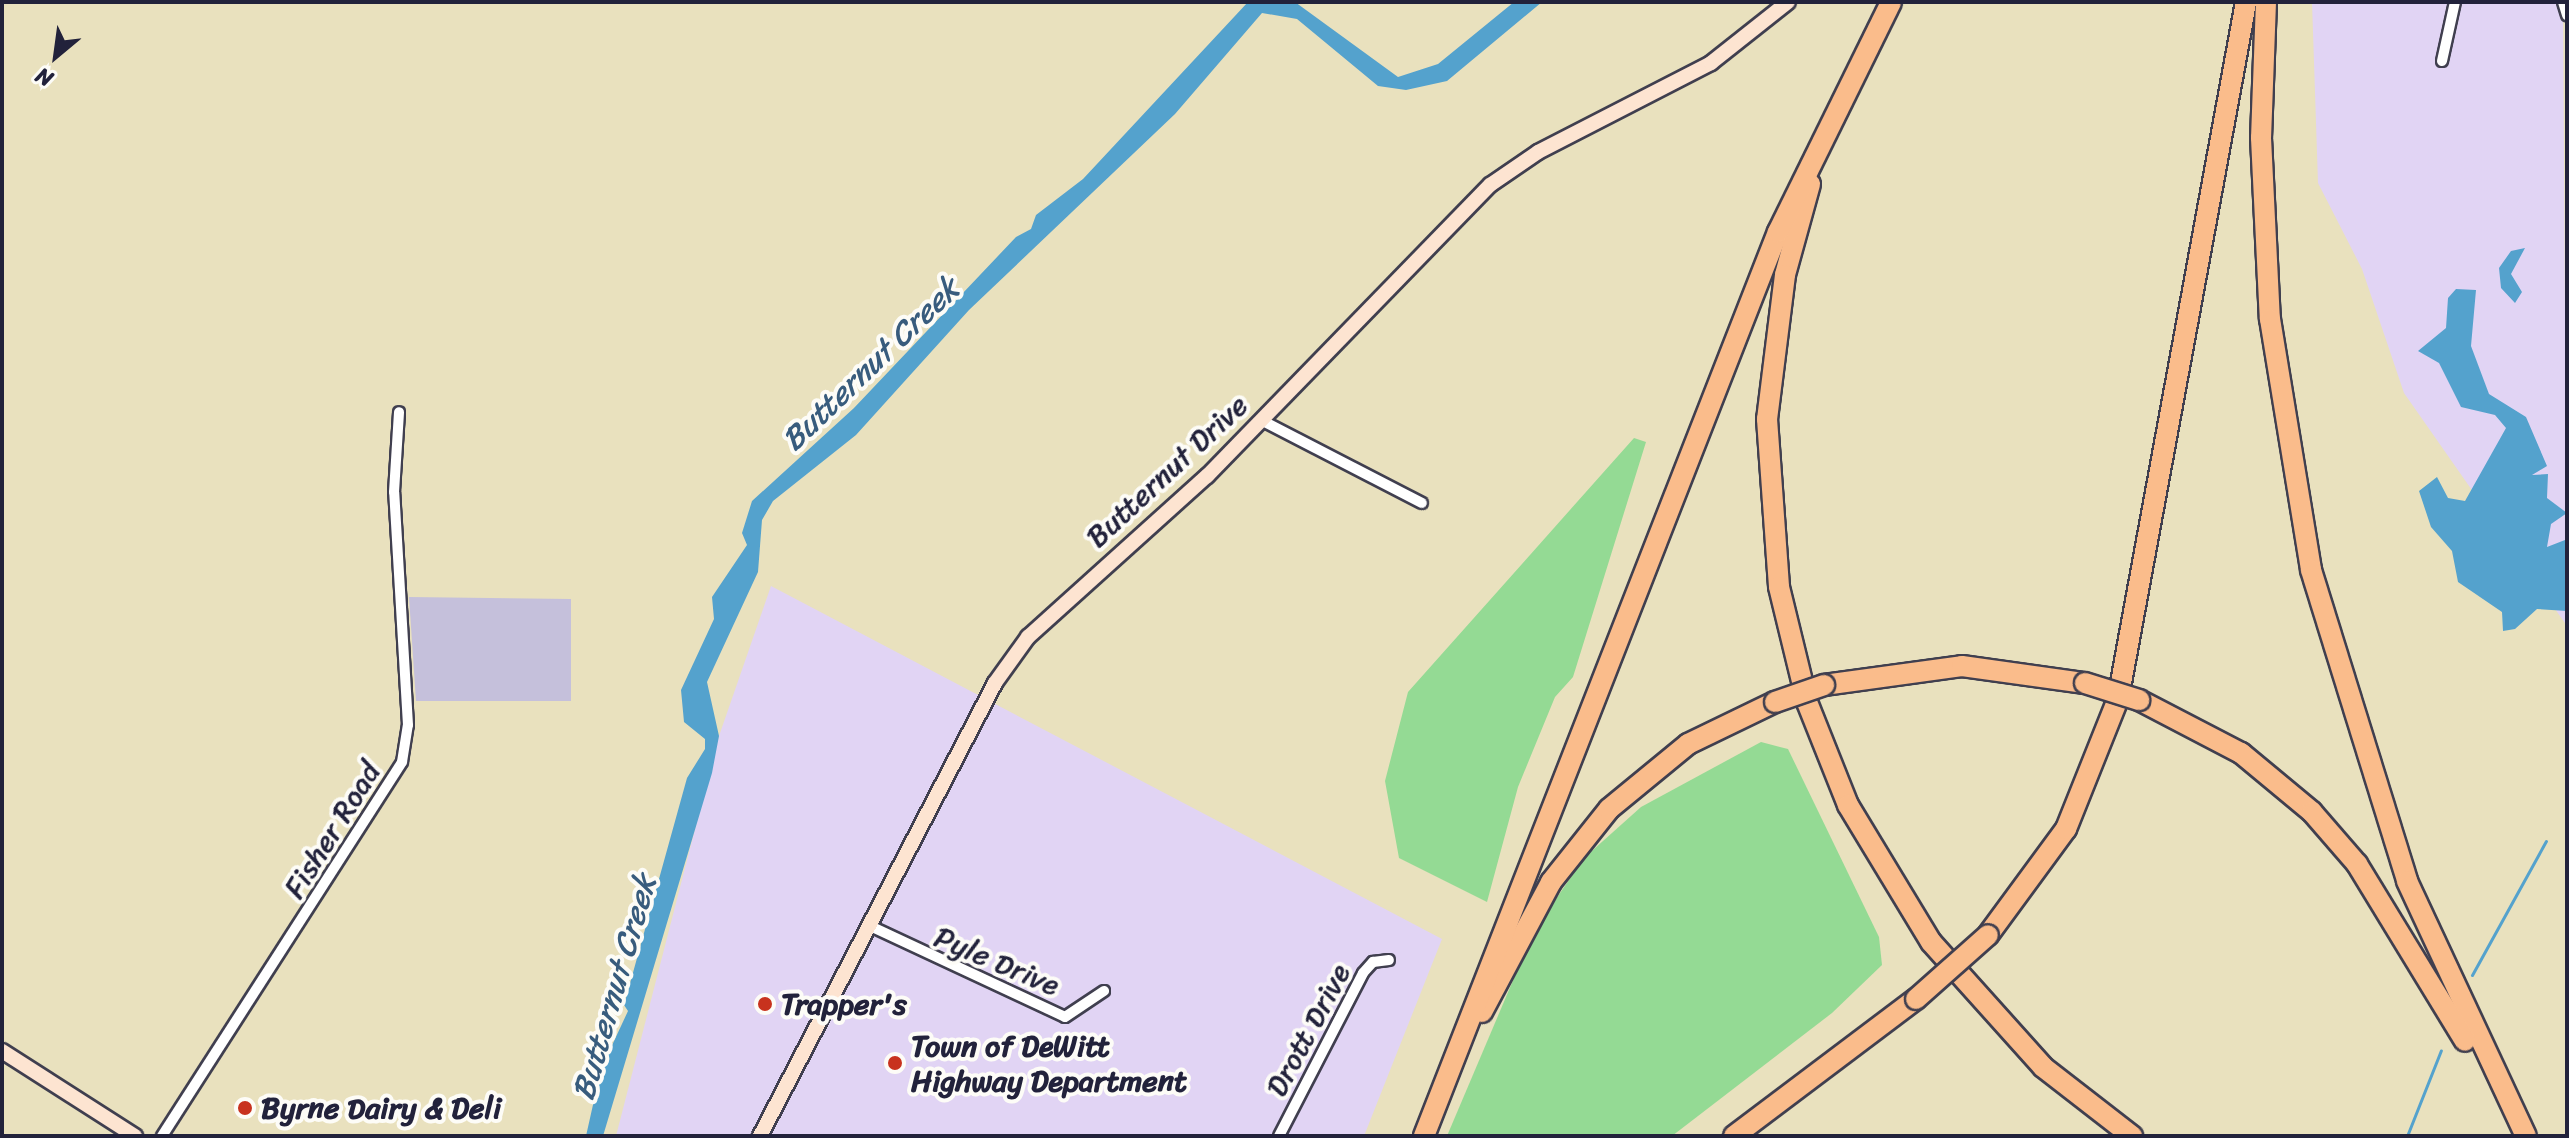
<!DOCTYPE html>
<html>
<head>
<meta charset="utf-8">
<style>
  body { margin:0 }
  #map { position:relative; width:2569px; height:1138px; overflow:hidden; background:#e9e1be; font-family:Sriracha,sans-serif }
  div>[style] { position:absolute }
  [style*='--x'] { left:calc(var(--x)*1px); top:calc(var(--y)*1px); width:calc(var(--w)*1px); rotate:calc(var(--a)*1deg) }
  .built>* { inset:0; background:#e1d4f4 }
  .industrial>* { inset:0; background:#c5c0db }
  .green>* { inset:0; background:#94da94 }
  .water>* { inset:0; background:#54a2cd }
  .stream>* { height:3px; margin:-1.5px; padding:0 1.5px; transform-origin:1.5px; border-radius:1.5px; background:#54a2cd }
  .roads { filter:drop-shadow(2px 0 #403f4f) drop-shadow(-2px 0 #403f4f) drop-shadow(0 2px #403f4f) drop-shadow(0 -2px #403f4f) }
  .street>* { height:10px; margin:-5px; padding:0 5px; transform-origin:5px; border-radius:5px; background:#fff }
  .secondary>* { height:14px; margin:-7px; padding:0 7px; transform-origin:7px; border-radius:7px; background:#fde4d1 }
  .highway>* { height:20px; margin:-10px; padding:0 10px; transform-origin:10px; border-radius:10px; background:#fabc8b }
  .bridges { filter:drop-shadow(2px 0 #403f4f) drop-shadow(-2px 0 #403f4f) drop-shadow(0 2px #403f4f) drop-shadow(0 -2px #403f4f) }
  .highway-bridge>* { height:20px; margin:-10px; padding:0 10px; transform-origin:10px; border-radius:10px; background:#fabc8b }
  .dots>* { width:22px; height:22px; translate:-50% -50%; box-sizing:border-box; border:4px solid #fdfcf7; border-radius:50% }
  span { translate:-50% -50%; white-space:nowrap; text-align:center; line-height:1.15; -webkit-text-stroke:8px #fdfcf7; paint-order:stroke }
  .street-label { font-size:30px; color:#22223b }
  .poi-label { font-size:30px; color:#22223b; font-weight:700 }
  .left { translate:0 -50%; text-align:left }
  .water-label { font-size:32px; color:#385c7d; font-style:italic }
  .frame { position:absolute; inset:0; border:4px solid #22223b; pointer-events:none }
  .north { position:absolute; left:16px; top:16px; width:80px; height:80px; -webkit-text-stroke:6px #fdfcf7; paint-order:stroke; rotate:209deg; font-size:22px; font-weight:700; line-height:32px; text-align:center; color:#22223b }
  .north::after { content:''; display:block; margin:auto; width:28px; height:36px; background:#22223b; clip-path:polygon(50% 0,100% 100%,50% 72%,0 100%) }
</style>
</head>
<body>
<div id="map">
  <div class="built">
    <i style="clip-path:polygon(2312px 2px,2563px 2px,2567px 626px,2404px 393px,2362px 269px,2318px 183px)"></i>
    <i style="clip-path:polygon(771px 586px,1442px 939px,1364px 1136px,616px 1136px,719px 736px)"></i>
  </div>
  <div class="industrial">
    <i style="clip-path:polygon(409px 597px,571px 599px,571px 701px,416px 701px)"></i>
  </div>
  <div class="green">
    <i style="clip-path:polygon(1634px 438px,1646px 442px,1573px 677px,1555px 697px,1518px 787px,1487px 902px,1399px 858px,1385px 781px,1408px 692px)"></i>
    <i style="clip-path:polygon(1761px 742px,1788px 749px,1879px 937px,1882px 965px,1832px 1013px,1672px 1136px,1447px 1136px,1534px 931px,1584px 858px,1641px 807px)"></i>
  </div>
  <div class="water">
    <i style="clip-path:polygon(1248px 2px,1295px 2px,1398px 77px,1438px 64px,1514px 2px,1542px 2px,1447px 81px,1406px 90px,1378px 86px,1297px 19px,1262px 13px,1175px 114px,969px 310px,856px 435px,773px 501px,762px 520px,758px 572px,707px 682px,719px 736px,712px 773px,603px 1136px,586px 1136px,601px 1069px,628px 1011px,624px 1005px,687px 778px,705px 749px,705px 739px,684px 722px,681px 690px,714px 619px,712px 597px,747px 545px,742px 533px,752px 501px,854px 408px,1016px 237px,1031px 229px,1036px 215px,1083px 179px)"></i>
    <i style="clip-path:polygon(2525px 248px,2511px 274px,2522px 292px,2515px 303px,2501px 288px,2499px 268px,2511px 251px)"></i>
    <i style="clip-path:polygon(2456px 289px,2476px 290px,2471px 346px,2489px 394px,2526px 417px,2547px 466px,2532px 475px,2548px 474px,2547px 498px,2567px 513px,2551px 524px,2547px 547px,2565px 540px,2567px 611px,2537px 609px,2515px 629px,2503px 631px,2502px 612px,2458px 582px,2452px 551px,2431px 527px,2419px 491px,2437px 477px,2448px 498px,2465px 501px,2506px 428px,2495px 415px,2461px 407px,2439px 363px,2418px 351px,2446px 328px,2448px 298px)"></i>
  </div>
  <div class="stream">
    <i style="--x:2472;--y:975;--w:153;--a:-61.1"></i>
    <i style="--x:2407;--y:1136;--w:92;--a:-68.4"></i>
  </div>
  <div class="roads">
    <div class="street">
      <i style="--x:2563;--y:2;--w:14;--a:73"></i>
      <i style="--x:2442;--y:61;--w:60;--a:-77.6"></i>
      <i style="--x:1261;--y:420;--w:181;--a:27.3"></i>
      <i style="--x:868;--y:925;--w:217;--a:25"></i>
      <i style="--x:1065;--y:1017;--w:47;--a:-33.7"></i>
      <i style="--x:162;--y:1136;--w:444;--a:-57.3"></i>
      <i style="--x:402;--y:762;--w:37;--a:-81"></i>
      <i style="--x:408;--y:725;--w:233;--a:-93.4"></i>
      <i style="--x:394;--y:492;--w:80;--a:-86.4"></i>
      <i style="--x:1279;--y:1136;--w:183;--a:-62.7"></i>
      <i style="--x:1363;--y:973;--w:15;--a:-48"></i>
      <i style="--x:1373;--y:962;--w:16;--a:-7"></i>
    </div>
    <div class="secondary">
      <i style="--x:2;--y:1051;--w:158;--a:32.6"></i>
      <i style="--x:760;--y:1136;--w:510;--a:-62.58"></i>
      <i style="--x:995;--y:683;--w:57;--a:-54.3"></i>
      <i style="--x:1028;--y:637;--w:241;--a:-42"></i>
      <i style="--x:1207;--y:476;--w:406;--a:-45.8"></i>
      <i style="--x:1490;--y:185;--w:58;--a:-34.5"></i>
      <i style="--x:1538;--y:152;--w:195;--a:-27.2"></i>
      <i style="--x:1711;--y:63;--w:98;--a:-38.4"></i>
    </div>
    <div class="highway">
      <i style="--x:2266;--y:2;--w:136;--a:92.1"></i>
      <i style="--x:2261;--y:138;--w:181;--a:87.2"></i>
      <i style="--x:2270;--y:319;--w:254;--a:80.7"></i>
      <i style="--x:2311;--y:570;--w:325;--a:72.8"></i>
      <i style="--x:2407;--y:881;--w:281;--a:65"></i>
      <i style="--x:1810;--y:184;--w:94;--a:105.4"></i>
      <i style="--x:1785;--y:275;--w:145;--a:97.1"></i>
      <i style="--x:1767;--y:419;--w:168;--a:85.9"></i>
      <i style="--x:1779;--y:587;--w:118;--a:76.3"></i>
      <i style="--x:1807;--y:702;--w:111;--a:68.3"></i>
      <i style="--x:1848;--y:805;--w:160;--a:58.8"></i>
      <i style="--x:1931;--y:942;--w:168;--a:48.1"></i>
      <i style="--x:2043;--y:1067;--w:113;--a:37.8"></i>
      <i style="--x:1824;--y:685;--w:139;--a:-7.8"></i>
      <i style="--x:1962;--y:666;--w:124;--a:7.9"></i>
      <i style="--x:2139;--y:700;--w:115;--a:27.5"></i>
      <i style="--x:2241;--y:753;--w:92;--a:39.7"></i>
      <i style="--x:2312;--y:812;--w:69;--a:49.1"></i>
      <i style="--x:2357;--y:864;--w:207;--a:58.6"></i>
      <i style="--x:1988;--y:935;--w:132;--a:-53.7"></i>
      <i style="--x:2066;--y:829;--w:140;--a:-68.2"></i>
      <i style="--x:2118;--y:699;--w:709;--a:-79.59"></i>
      <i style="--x:1482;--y:1012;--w:147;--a:-62"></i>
      <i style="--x:1551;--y:882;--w:93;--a:-51.5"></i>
      <i style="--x:1609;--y:809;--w:102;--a:-39.4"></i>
      <i style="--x:1688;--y:744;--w:97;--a:-25.8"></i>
      <i style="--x:1424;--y:1136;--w:971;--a:-68.62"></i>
      <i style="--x:1778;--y:232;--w:256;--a:-63.8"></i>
      <i style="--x:1734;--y:1136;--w:228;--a:-37"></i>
    </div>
  </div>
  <div class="bridges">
    <div class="highway-bridge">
      <i style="--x:2085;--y:683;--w:57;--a:17.5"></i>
      <i style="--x:1775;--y:702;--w:52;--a:-19.1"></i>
      <i style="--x:1916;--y:999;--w:96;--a:-41.6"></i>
    </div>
  </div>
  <div class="dots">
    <i style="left:765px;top:1004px;background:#c8321e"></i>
    <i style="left:895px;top:1063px;background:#c8321e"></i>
    <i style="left:245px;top:1108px;background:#c8321e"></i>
  </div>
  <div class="street-label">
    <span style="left:1167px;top:471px;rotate:-43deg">Butternut Drive</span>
    <span style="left:332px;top:830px;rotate:-58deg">Fisher Road</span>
    <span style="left:997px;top:961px;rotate:23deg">Pyle Drive</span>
    <span style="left:1308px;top:1030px;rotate:-62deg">Drott Drive</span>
  </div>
  <div class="poi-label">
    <span class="left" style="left:781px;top:1004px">Trapper's</span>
    <span class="left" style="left:911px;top:1063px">Town of DeWitt<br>Highway Department</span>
    <span class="left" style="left:261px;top:1108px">Byrne Dairy &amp; Deli</span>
  </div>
  <div class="water-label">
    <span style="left:871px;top:365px;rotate:-44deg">Butternut Creek</span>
    <span style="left:615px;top:988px;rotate:-74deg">Butternut Creek</span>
  </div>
  <div class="frame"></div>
  <div class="north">N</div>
</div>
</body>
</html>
